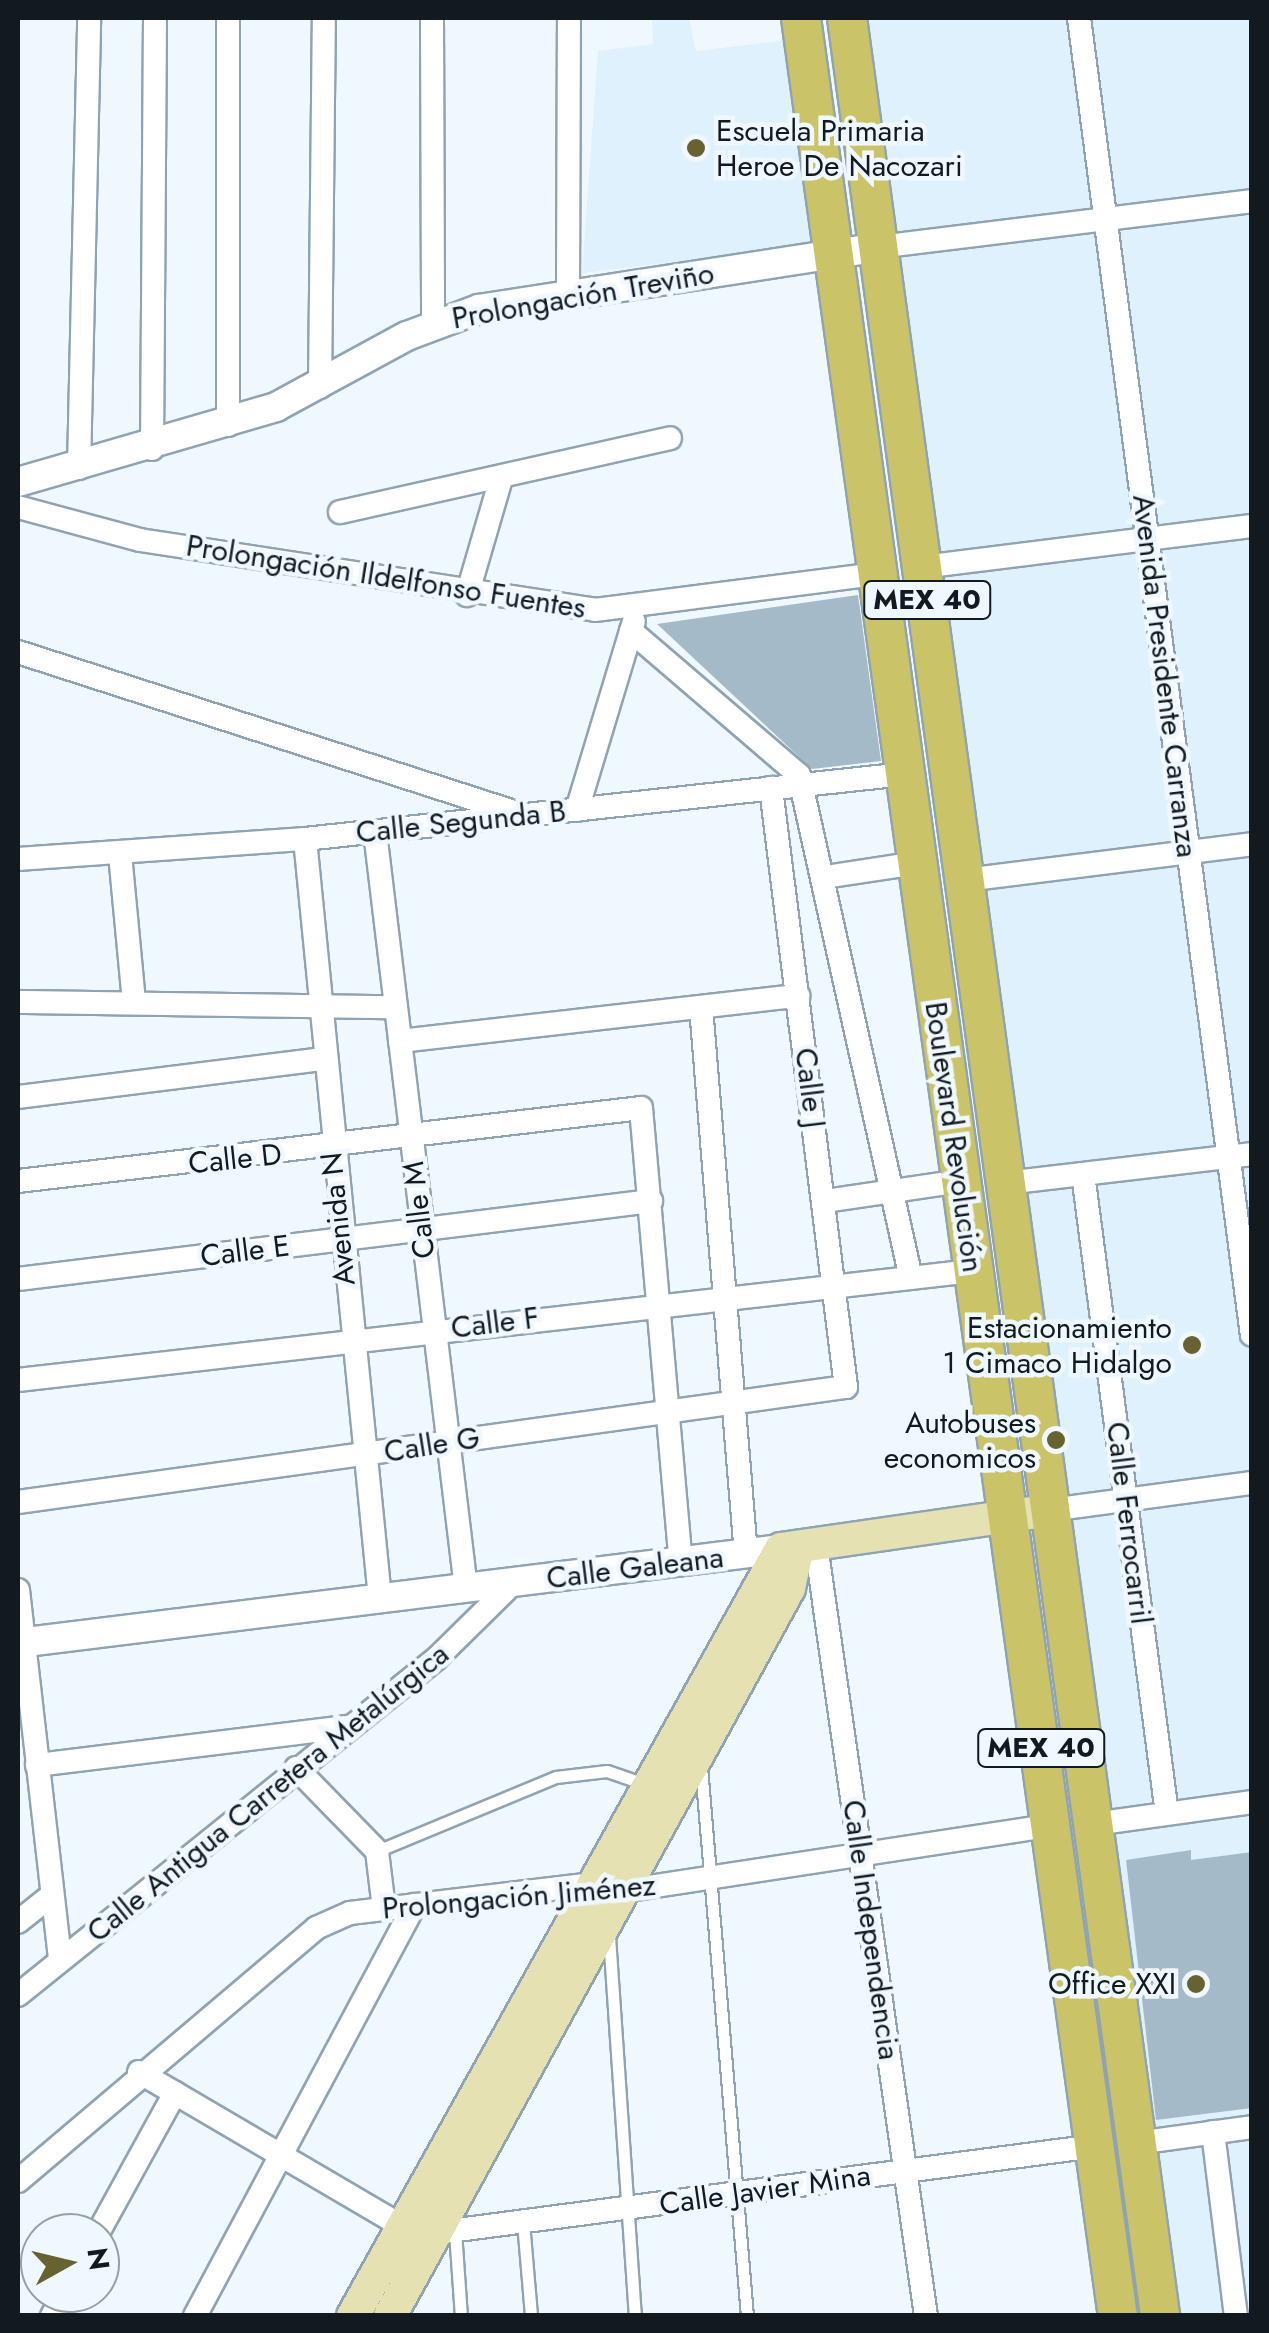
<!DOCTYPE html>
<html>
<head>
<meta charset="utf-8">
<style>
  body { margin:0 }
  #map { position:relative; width:1269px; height:2333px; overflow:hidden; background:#f0f8ff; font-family:Jost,sans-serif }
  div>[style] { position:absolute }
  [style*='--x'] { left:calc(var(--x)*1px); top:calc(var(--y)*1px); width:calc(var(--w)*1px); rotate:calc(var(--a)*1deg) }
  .built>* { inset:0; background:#dff1fd }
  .building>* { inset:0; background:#a5bac9 }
  .roads { filter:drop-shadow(2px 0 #8fa3b2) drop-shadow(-2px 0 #8fa3b2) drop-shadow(0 2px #8fa3b2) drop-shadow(0 -2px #8fa3b2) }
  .service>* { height:11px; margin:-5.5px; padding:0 5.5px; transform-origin:5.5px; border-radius:5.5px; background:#fff }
  .minor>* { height:22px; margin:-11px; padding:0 11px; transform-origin:11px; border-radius:11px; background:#fff }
  .tertiary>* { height:28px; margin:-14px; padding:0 14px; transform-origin:14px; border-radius:14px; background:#fff }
  .secondary>* { height:32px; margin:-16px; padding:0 16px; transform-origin:16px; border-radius:16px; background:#e5e1b3 }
  .primary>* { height:38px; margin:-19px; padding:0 19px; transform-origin:19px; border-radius:19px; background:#cbc367 }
  .dots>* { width:28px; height:28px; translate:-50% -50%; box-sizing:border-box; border:5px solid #f0f8ff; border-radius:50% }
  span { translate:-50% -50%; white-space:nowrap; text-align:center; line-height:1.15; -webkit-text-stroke:9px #f0f8ff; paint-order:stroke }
  .shield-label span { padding:2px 8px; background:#f0f8ff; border:2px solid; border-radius:8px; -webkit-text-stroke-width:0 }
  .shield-label { font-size:28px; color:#121a20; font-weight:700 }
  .poi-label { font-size:30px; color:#121a20 }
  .left { translate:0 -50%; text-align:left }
  .right { translate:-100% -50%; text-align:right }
  .street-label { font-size:30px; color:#121a20 }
  .frame { position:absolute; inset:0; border:20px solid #121a20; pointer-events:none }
  .north { position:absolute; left:20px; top:2213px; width:100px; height:100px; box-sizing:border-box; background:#f0f8ff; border:2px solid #979fa6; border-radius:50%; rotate:82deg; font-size:28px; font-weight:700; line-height:40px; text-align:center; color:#121a20 }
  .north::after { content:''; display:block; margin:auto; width:35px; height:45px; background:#67622f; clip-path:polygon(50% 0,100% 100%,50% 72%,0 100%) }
</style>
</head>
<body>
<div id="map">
  <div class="built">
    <i style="clip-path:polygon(652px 18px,689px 18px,696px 51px,787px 40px,815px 245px,582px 273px,598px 51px,653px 44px)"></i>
    <i style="clip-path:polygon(842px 18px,1251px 18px,1251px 2315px,1143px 2315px)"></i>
  </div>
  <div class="building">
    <i style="clip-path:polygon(858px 595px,881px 761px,812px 769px,657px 624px)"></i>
    <i style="clip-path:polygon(1191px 1850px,1191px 1860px,1252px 1852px,1252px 2108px,1156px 2120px,1126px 1860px)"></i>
  </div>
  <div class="roads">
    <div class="service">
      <i style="--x:701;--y:1767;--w:551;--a:85.21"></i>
      <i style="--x:377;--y:1851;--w:194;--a:-22.5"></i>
      <i style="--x:556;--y:1777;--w:51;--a:-6.7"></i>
      <i style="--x:607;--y:1771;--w:39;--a:19"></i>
      <i style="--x:609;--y:1936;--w:381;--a:86.1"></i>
      <i style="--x:523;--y:2222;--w:94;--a:85.1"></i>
      <i style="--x:455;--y:2231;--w:85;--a:86"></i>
    </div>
    <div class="minor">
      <i style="--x:228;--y:18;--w:407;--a:90"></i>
      <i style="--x:432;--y:18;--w:305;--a:89.8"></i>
      <i style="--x:1079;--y:18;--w:1328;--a:82.52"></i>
      <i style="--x:878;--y:247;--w:377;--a:-7"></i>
      <i style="--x:568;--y:293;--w:275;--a:-89.8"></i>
      <i style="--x:320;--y:387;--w:369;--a:-89.4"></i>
      <i style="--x:152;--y:449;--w:431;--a:-89.6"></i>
      <i style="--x:79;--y:468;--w:450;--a:-88.7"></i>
      <i style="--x:18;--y:507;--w:126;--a:15.1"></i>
      <i style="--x:140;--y:540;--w:460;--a:8.7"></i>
      <i style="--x:595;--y:610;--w:284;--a:-7.3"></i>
      <i style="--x:340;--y:512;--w:338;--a:-12.6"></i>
      <i style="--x:922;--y:567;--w:333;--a:-7.1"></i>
      <i style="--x:467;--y:595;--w:118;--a:-73.7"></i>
      <i style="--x:631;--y:631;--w:221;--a:40.6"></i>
      <i style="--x:799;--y:775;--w:515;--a:77.45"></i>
      <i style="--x:18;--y:652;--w:521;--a:17.88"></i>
      <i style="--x:577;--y:810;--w:197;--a:-73.2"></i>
      <i style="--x:375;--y:832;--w:761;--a:83.14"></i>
      <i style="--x:305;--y:839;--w:763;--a:84.36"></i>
      <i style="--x:120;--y:854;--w:148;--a:84.6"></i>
      <i style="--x:18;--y:859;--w:288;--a:-4"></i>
      <i style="--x:305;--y:839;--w:603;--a:-6.19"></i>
      <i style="--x:825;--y:877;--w:92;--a:-8.7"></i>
      <i style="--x:965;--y:880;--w:289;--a:-7.1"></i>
      <i style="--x:18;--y:1002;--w:378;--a:0.8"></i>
      <i style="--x:701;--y:1007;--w:549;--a:85.3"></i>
      <i style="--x:400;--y:1041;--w:401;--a:-6.5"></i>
      <i style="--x:18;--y:1097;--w:307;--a:-7.1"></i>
      <i style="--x:1083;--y:1174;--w:645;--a:82.52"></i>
      <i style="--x:18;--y:1181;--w:627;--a:-6.68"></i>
      <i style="--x:641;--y:1108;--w:456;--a:85"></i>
      <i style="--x:1006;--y:1183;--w:248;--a:-6.7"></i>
      <i style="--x:825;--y:1201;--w:136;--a:-8.4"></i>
      <i style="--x:18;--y:1279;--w:638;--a:-7.02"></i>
      <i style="--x:18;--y:1380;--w:960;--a:-6.52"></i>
      <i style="--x:18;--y:1502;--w:836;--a:-7.91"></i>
      <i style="--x:846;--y:1387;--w:604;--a:-97.14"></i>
      <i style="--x:1051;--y:1510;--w:203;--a:-7.7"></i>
      <i style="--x:816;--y:1545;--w:779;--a:81.88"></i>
      <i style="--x:18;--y:1590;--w:372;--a:83.5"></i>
      <i style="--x:37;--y:1765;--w:311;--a:-7"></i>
      <i style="--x:296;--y:1768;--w:116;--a:45.7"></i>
      <i style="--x:377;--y:1851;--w:58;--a:83.1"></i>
      <i style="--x:1094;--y:1824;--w:160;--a:-7.9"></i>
      <i style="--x:18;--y:1922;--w:43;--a:-38.5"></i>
      <i style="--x:18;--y:1995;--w:538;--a:-38.81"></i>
      <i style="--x:437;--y:1658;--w:105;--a:-44.6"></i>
      <i style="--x:139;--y:2072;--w:305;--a:30.4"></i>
      <i style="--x:402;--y:2226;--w:34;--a:12"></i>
      <i style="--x:435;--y:2233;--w:666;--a:-7.51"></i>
      <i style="--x:1213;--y:2132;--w:185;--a:82.9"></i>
      <i style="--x:1137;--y:2143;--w:116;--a:-7.9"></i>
      <i style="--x:18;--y:2181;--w:391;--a:-40.3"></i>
      <i style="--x:316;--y:1928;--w:37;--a:-24"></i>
      <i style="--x:350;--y:1913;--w:245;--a:-6.8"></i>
      <i style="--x:593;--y:1884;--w:31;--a:13"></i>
      <i style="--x:623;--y:1891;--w:434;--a:-8.7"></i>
      <i style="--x:98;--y:2233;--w:160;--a:-61.2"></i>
      <i style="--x:52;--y:2316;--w:26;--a:-62"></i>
      <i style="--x:195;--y:2316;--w:466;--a:-61.9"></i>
    </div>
    <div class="tertiary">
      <i style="--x:18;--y:482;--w:269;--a:-16.2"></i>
      <i style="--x:276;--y:407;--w:149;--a:-28.5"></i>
      <i style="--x:407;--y:336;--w:77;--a:-20.6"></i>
      <i style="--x:479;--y:309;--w:404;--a:-8.8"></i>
      <i style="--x:18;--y:1643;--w:769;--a:-7.02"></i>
    </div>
    <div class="secondary">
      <i style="--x:353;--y:2316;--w:878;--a:-60.84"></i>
      <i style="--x:781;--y:1549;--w:273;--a:-8.2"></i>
      <i style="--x:390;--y:2316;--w:830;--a:-61.27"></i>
      <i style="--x:789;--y:1588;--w:42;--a:-77.6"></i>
    </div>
    <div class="primary">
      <i style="--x:801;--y:18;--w:2320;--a:82.15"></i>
      <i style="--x:847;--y:18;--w:2319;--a:82.24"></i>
    </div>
  </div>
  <div class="dots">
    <i style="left:696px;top:148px;background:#67622f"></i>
    <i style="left:1192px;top:1345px;background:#67622f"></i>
    <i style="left:1056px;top:1440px;background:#67622f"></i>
    <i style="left:1196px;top:1984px;background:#67622f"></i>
  </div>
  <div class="shield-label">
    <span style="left:927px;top:600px">MEX 40</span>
    <span style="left:1041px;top:1748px">MEX 40</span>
  </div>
  <div class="poi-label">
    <span class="left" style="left:716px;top:148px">Escuela Primaria<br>Heroe De Nacozari</span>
    <span class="right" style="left:1172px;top:1345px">Estacionamiento<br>1 Cimaco Hidalgo</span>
    <span class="right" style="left:1036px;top:1440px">Autobuses<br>economicos</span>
    <span class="right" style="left:1176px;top:1984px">Office XXI</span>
  </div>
  <div class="street-label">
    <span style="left:583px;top:296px;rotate:-10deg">Prolongación Treviño</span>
    <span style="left:386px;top:577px;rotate:9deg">Prolongación Ildelfonso Fuentes</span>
    <span style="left:1165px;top:676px;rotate:83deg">Avenida Presidente Carranza</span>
    <span style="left:461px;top:822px;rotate:-6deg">Calle Segunda B</span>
    <span style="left:810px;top:1088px;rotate:83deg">Calle J</span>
    <span style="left:954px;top:1137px;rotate:82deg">Boulevard Revolución</span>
    <span style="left:235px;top:1159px;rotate:-6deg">Calle D</span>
    <span style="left:419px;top:1210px;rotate:-97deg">Calle M</span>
    <span style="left:338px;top:1219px;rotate:-96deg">Avenida N</span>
    <span style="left:245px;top:1251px;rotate:-7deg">Calle E</span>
    <span style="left:495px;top:1323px;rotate:-7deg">Calle F</span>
    <span style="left:432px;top:1445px;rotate:-9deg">Calle G</span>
    <span style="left:1129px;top:1523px;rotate:83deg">Calle Ferrocarril</span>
    <span style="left:635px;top:1568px;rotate:-7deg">Calle Galeana</span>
    <span style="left:268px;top:1793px;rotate:-39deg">Calle Antigua Carretera Metalúrgica</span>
    <span style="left:519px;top:1897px;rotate:-5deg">Prolongación Jiménez</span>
    <span style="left:871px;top:1930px;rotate:82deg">Calle Independencia</span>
    <span style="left:765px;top:2190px;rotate:-8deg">Calle Javier Mina</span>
  </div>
  <div class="frame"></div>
  <div class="north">N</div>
</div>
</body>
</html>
